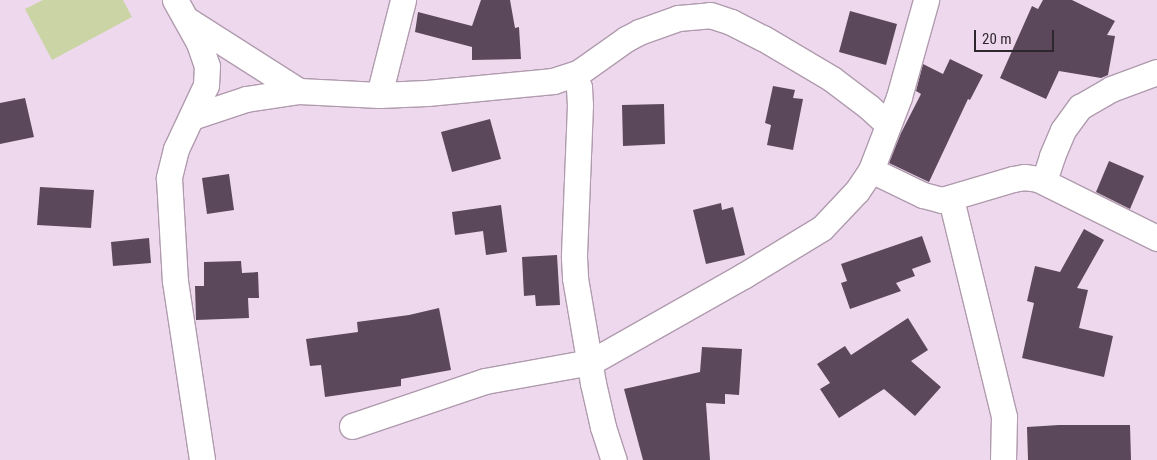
<!DOCTYPE html>
<html>
<head>
<meta charset="utf-8">
<style>
  body { margin:0 }
  #map { position:relative; width:1157px; height:460px; overflow:hidden; background:#eed8ed; font-family:"Roboto Condensed",sans-serif }
  div>[style] { position:absolute }
  [style*='--x'] { left:calc(var(--x)*1px); top:calc(var(--y)*1px); width:calc(var(--w)*1px); rotate:calc(var(--a)*1deg) }
  .green>* { inset:0; background:#cad4a4 }
  .building>* { inset:0; background:#5b485a }
  .roads { filter:drop-shadow(1px 0 #b09bae) drop-shadow(-1px 0 #b09bae) drop-shadow(0 1px #b09bae) drop-shadow(0 -1px #b09bae) }
  .street>* { height:25px; margin:-12.5px; padding:0 12.5px; transform-origin:12.5px; border-radius:12.5px; background:#fff }
  span { translate:-50% -50%; white-space:nowrap; text-align:center; line-height:1.15; -webkit-text-stroke:5px #eed8ed; paint-order:stroke }
  .scale { position:absolute; left:974px; top:30px; width:80px; height:22px; box-sizing:border-box; border:2px solid #2f272e; border-top:0; padding-left:6px; font-size:15px; line-height:18px; white-space:nowrap; color:#2f272e; -webkit-text-stroke:4px #eed8ed; paint-order:stroke }
</style>
</head>
<body>
<div id="map">
  <div class="green">
    <i style="clip-path:polygon(43px 0,123px 0,132px 17px,52px 60px,25px 9px)"></i>
  </div>
  <div class="building">
    <i style="clip-path:polygon(481px 0,510px 0,515px 28px,519px 27px,521px 59px,472px 60px,472px 47px,415px 32px,418px 12px,472px 26px)"></i>
    <i style="clip-path:polygon(1043px 0,1072px 0,1115px 21px,1107px 35px,1115px 36px,1108px 75px,1101px 78px,1059px 71px,1046px 99px,1000px 78px,1032px 6px,1038px 9px)"></i>
    <i style="clip-path:polygon(850px 11px,897px 24px,886px 65px,839px 52px)"></i>
    <i style="clip-path:polygon(950px 59px,983px 75px,970px 100px,968px 99px,929px 182px,889px 163px,901px 133px,921px 94px,916px 91px,923px 64px,943px 74px)"></i>
    <i style="clip-path:polygon(773px 86px,795px 90px,793px 98px,803px 99px,793px 150px,767px 145px,771px 125px,765px 123px)"></i>
    <i style="clip-path:polygon(25px 98px,34px 137px,0 144px,0 103px)"></i>
    <i style="clip-path:polygon(664px 104px,665px 144px,623px 146px,622px 105px)"></i>
    <i style="clip-path:polygon(490px 119px,501px 159px,452px 172px,441px 132px)"></i>
    <i style="clip-path:polygon(1109px 161px,1144px 176px,1130px 209px,1096px 192px)"></i>
    <i style="clip-path:polygon(229px 174px,234px 210px,207px 214px,202px 178px)"></i>
    <i style="clip-path:polygon(40px 187px,94px 190px,91px 228px,37px 225px)"></i>
    <i style="clip-path:polygon(721px 203px,722px 210px,733px 207px,745px 255px,706px 264px,693px 210px)"></i>
    <i style="clip-path:polygon(501px 205px,507px 252px,486px 255px,483px 231px,455px 235px,452px 212px)"></i>
    <i style="clip-path:polygon(1084px 229px,1104px 240px,1077px 288px,1088px 290px,1079px 328px,1113px 336px,1104px 377px,1022px 358px,1034px 303px,1027px 301px,1035px 266px,1060px 272px)"></i>
    <i style="clip-path:polygon(922px 236px,931px 262px,912px 269px,915px 276px,896px 283px,901px 291px,850px 309px,841px 283px,847px 281px,841px 264px)"></i>
    <i style="clip-path:polygon(149px 238px,151px 263px,113px 266px,111px 242px)"></i>
    <i style="clip-path:polygon(557px 255px,560px 305px,536px 306px,535px 295px,524px 296px,522px 257px)"></i>
    <i style="clip-path:polygon(241px 261px,242px 273px,258px 272px,259px 298px,248px 298px,249px 318px,196px 320px,195px 286px,204px 286px,204px 262px)"></i>
    <i style="clip-path:polygon(439px 308px,451px 370px,401px 379px,401px 386px,325px 397px,321px 365px,310px 366px,306px 339px,358px 332px,357px 322px,409px 315px)"></i>
    <i style="clip-path:polygon(908px 318px,928px 350px,911px 361px,941px 387px,915px 416px,884px 389px,839px 418px,820px 389px,830px 383px,817px 364px,845px 346px,851px 355px)"></i>
    <i style="clip-path:polygon(702px 347px,742px 349px,739px 395px,725px 394px,725px 404px,706px 403px,710px 460px,643px 460px,624px 389px,700px 372px)"></i>
    <i style="clip-path:polygon(1059px 425px,1130px 425px,1131px 460px,1028px 460px,1027px 427px)"></i>
  </div>
  <div class="roads">
    <div class="street">
      <i style="--x:175;--y:0;--w:49;--a:60.8"></i>
      <i style="--x:199;--y:43;--w:24;--a:71"></i>
      <i style="--x:207;--y:66;--w:19;--a:93"></i>
      <i style="--x:206;--y:85;--w:71;--a:115.1"></i>
      <i style="--x:176;--y:149;--w:30;--a:104"></i>
      <i style="--x:169;--y:178;--w:103;--a:86.7"></i>
      <i style="--x:175;--y:281;--w:181;--a:81.4"></i>
      <i style="--x:186;--y:19;--w:134;--a:32.5"></i>
      <i style="--x:299;--y:91;--w:80;--a:2.9"></i>
      <i style="--x:379;--y:95;--w:48;--a:-2.4"></i>
      <i style="--x:427;--y:93;--w:127;--a:-5.4"></i>
      <i style="--x:553;--y:81;--w:26;--a:-18"></i>
      <i style="--x:578;--y:73;--w:59;--a:-35.3"></i>
      <i style="--x:626;--y:39;--w:15;--a:-28"></i>
      <i style="--x:639;--y:32;--w:41;--a:-19.7"></i>
      <i style="--x:678;--y:18;--w:32;--a:-5"></i>
      <i style="--x:710;--y:15;--w:22;--a:18"></i>
      <i style="--x:731;--y:22;--w:36;--a:27"></i>
      <i style="--x:763;--y:38;--w:80;--a:30.7"></i>
      <i style="--x:832;--y:79;--w:46;--a:37.1"></i>
      <i style="--x:869;--y:107;--w:26;--a:43"></i>
      <i style="--x:574;--y:76;--w:12;--a:66"></i>
      <i style="--x:579;--y:87;--w:18;--a:87"></i>
      <i style="--x:580;--y:105;--w:152;--a:92.3"></i>
      <i style="--x:574;--y:257;--w:21;--a:87"></i>
      <i style="--x:575;--y:278;--w:107;--a:80.3"></i>
      <i style="--x:593;--y:383;--w:45;--a:77.2"></i>
      <i style="--x:603;--y:427;--w:35;--a:72"></i>
      <i style="--x:379;--y:95;--w:98;--a:-75.8"></i>
      <i style="--x:192;--y:117;--w:57;--a:-18.4"></i>
      <i style="--x:246;--y:99;--w:54;--a:-8.6"></i>
      <i style="--x:871;--y:170;--w:58;--a:25.7"></i>
      <i style="--x:923;--y:195;--w:20;--a:15"></i>
      <i style="--x:942;--y:200;--w:74;--a:-16.5"></i>
      <i style="--x:1013;--y:179;--w:11;--a:-10"></i>
      <i style="--x:1024;--y:177;--w:14;--a:8"></i>
      <i style="--x:1038;--y:179;--w:133;--a:26.4"></i>
      <i style="--x:1044;--y:181;--w:26;--a:-72"></i>
      <i style="--x:1052;--y:156;--w:28;--a:-67"></i>
      <i style="--x:1063;--y:130;--w:29;--a:-54"></i>
      <i style="--x:1080;--y:107;--w:36;--a:-30"></i>
      <i style="--x:1111;--y:89;--w:49;--a:-20.3"></i>
      <i style="--x:951;--y:199;--w:224;--a:76.3"></i>
      <i style="--x:1004;--y:417;--w:43;--a:91.3"></i>
      <i style="--x:352;--y:426;--w:140;--a:-18.7"></i>
      <i style="--x:485;--y:381;--w:108;--a:-10.2"></i>
      <i style="--x:591;--y:362;--w:175;--a:-29.5"></i>
      <i style="--x:743;--y:276;--w:92;--a:-31.3"></i>
      <i style="--x:822;--y:228;--w:51;--a:-46.6"></i>
      <i style="--x:857;--y:191;--w:25;--a:-56"></i>
      <i style="--x:871;--y:170;--w:78;--a:-69"></i>
      <i style="--x:899;--y:97;--w:101;--a:-74.4"></i>
    </div>
  </div>
  <div class="scale">20 m</div>
</div>
</body>
</html>
